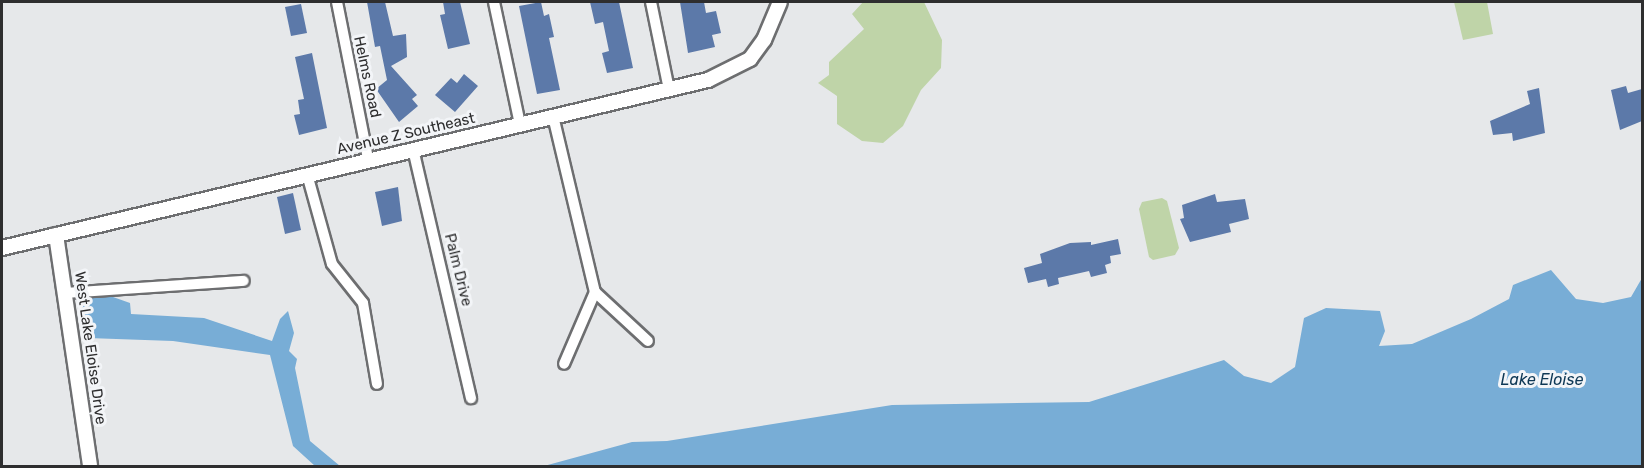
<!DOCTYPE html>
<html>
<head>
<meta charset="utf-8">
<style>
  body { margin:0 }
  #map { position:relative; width:1644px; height:468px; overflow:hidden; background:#e6e8ea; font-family:Rubik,sans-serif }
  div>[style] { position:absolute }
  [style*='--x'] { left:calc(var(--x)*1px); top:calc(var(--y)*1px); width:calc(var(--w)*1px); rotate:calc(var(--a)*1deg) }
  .green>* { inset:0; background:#bfd4a8 }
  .water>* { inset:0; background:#78add6 }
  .building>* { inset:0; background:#5c79a9 }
  .roads { filter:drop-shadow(2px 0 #6d6e70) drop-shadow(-2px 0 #6d6e70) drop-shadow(0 2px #6d6e70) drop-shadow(0 -2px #6d6e70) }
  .minor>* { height:10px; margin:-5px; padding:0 5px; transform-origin:5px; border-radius:5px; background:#fff }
  .tertiary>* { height:14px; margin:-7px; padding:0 7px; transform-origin:7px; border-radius:7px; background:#fff }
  span { translate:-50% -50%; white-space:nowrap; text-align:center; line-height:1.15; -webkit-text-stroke:6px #f3f5f8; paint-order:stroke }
  .street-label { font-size:15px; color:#2e2e2f }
  .water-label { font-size:16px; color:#0e3855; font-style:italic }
  .frame { position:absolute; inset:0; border:3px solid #2e2e2f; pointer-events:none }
</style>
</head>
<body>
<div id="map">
  <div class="green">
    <i style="clip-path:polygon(863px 2px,924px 2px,942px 40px,941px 68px,921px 90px,903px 126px,883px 143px,862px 141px,837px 124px,837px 96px,818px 83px,829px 75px,829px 62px,864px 29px,852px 14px)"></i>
    <i style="clip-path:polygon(1454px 2px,1487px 2px,1493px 34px,1463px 40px)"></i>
    <i style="clip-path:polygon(1162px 198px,1167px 201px,1179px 248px,1175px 255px,1153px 260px,1149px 257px,1139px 209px,1142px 202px)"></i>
  </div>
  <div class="water">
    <i style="clip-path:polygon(1551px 270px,1576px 299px,1603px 303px,1631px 297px,1642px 278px,1642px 466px,544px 466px,632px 442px,667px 441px,892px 405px,1089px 402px,1224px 360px,1244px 376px,1271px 383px,1295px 367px,1304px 318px,1326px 308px,1380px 311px,1385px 331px,1379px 346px,1412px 344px,1471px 319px,1509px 299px,1513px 285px)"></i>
    <i style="clip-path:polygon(90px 297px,113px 297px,130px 303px,131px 314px,204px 318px,272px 341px,280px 319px,288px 311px,294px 333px,289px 351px,297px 359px,295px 368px,310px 441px,340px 466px,315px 466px,293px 446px,270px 355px,173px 341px,88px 338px,81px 303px)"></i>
  </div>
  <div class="building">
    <i style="clip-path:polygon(367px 2px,385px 2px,393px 36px,406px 34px,407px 57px,391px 66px,417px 95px,412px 99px,418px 106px,399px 122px,376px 89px,387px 80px,380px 46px,375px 47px)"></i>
    <i style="clip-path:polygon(443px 2px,460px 2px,470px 44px,448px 49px,440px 15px,445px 14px)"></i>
    <i style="clip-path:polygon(541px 2px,544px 16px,549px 14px,554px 37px,549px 38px,560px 90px,537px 94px,519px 6px)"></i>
    <i style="clip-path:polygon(590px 2px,619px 2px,633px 68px,607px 73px,602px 53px,609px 51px,603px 22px,595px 24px)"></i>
    <i style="clip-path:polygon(680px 2px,704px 2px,706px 13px,716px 11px,721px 33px,712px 35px,715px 47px,688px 53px)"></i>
    <i style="clip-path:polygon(301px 4px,307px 33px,291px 36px,285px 7px)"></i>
    <i style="clip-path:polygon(312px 53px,327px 128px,299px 135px,294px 115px,300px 114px,298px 100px,304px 99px,295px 57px)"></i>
    <i style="clip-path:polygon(464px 74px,478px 86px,455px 112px,435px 95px,451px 78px,457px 83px)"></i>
    <i style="clip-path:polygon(1626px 86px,1628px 93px,1642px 89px,1642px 121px,1620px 130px,1611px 90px)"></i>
    <i style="clip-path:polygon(1539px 88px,1545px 133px,1513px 141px,1512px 133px,1493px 135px,1490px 121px,1530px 104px,1527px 91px)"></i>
    <i style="clip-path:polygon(398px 187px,402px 221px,382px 226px,375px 192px)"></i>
    <i style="clip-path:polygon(293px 193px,301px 230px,285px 234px,277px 197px)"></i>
    <i style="clip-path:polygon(1215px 194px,1217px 202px,1245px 199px,1249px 219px,1229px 224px,1231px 232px,1190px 242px,1180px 219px,1184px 218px,1182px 205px)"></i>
    <i style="clip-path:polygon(1118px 239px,1121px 254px,1110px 256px,1111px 263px,1105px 265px,1107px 273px,1091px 277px,1089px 271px,1058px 278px,1059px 284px,1048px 287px,1046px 279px,1028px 283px,1024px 268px,1042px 263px,1040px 254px,1070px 243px,1091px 242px,1091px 245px)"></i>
  </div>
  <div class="roads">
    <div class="minor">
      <i style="--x:337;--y:2;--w:160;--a:78.8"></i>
      <i style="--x:494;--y:2;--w:125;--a:78"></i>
      <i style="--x:651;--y:2;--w:90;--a:78.4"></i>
      <i style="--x:553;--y:116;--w:181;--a:76.6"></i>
      <i style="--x:595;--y:292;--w:78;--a:113.3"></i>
      <i style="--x:413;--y:149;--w:256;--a:76.9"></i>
      <i style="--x:307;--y:174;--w:93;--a:74.5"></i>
      <i style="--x:332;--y:264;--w:50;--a:51.5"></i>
      <i style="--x:363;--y:303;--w:82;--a:80.2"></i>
      <i style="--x:595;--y:292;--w:72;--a:42.8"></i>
      <i style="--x:66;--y:293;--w:178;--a:-3.9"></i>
    </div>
    <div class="tertiary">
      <i style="--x:56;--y:235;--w:233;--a:81.6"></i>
      <i style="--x:2;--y:248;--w:726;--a:-13.39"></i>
      <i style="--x:708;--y:80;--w:47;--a:-26.6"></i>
      <i style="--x:750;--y:59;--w:24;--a:-54"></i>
      <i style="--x:764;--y:40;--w:41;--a:-67.2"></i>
    </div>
  </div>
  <div class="street-label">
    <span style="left:367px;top:77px;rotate:78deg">Helms Road</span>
    <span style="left:406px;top:134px;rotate:-13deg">Avenue Z Southeast</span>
    <span style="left:458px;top:270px;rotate:76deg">Palm Drive</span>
    <span style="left:90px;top:348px;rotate:82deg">West Lake Eloise Drive</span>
  </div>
  <div class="water-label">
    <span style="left:1542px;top:380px">Lake Eloise</span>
  </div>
  <div class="frame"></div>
</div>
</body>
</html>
